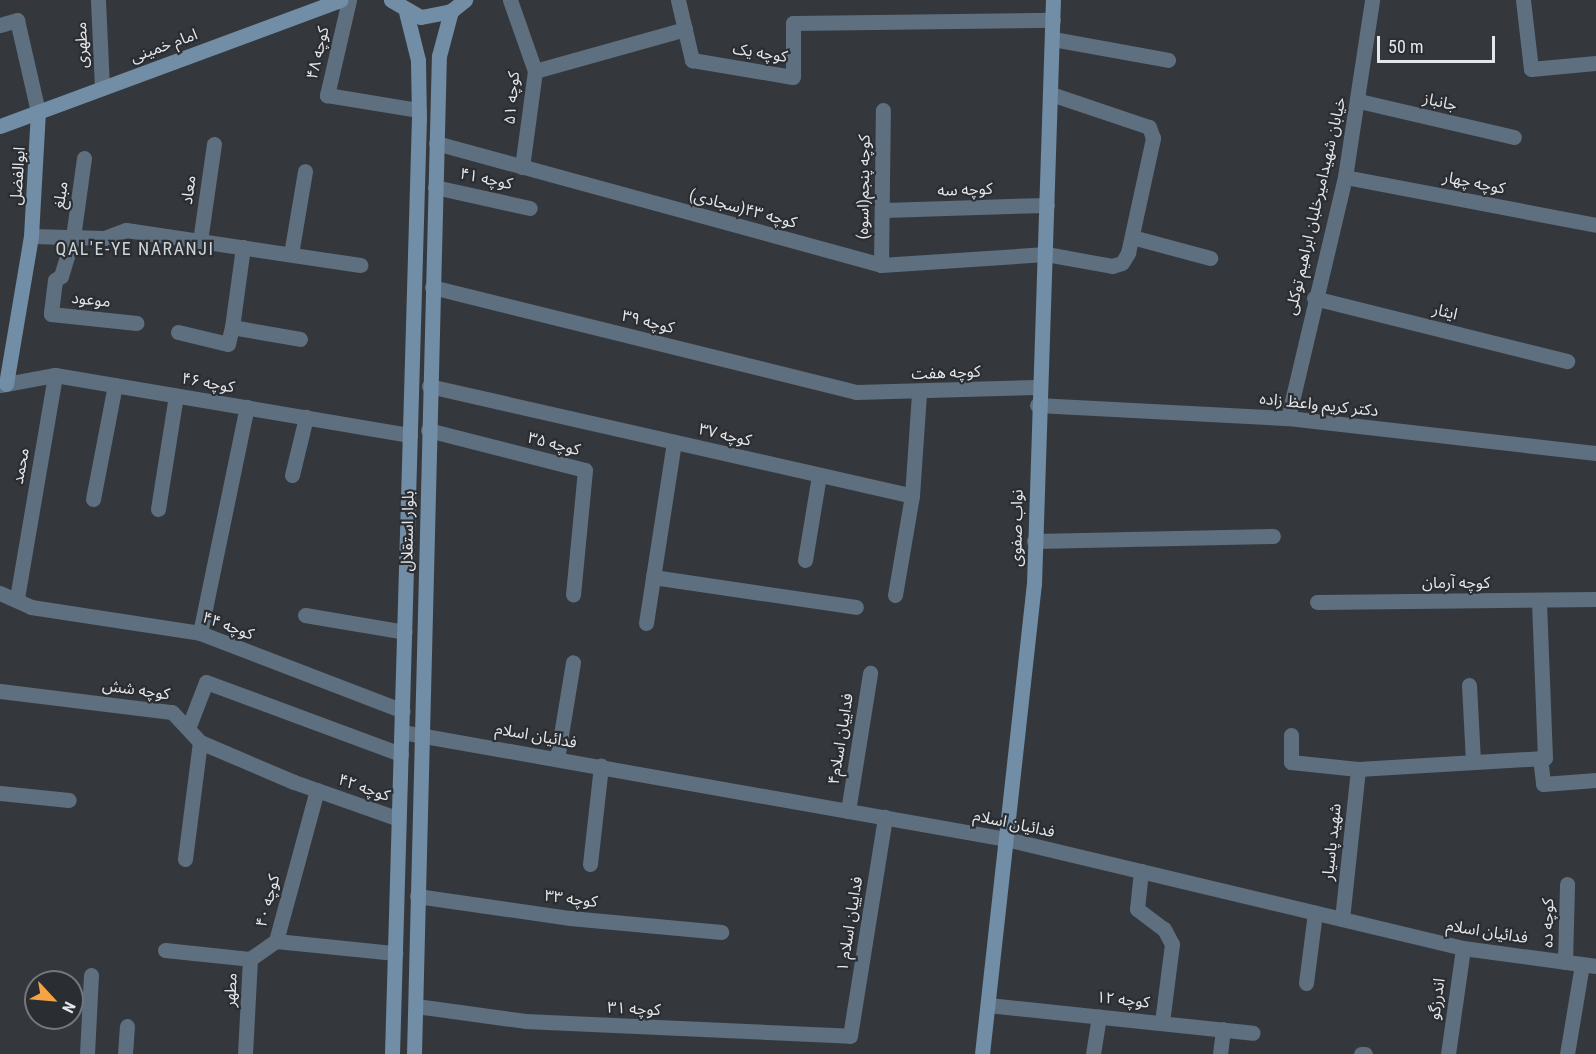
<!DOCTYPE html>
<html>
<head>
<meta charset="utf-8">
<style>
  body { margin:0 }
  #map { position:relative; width:1596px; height:1054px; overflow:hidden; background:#34383c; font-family:"Roboto Condensed","Noto Sans Arabic",sans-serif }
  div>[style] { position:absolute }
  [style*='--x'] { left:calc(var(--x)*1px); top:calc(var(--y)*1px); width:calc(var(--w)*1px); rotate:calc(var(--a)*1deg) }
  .street>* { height:15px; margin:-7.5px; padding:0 7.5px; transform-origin:7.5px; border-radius:7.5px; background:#5e6f7f }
  .secondary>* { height:15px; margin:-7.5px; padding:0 7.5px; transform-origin:7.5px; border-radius:7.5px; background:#728da6 }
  span { translate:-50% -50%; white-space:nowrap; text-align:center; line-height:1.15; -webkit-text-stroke:4.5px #2a2e32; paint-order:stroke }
  .street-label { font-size:16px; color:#e4e6e9 }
  .neighbourhood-label { font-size:18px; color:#ced3d7; letter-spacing:1.5px }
  .north { position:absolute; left:24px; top:970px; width:60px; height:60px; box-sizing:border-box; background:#2a2e32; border:2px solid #74787b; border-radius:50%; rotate:116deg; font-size:16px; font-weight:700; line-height:24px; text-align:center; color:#e4e6e9 }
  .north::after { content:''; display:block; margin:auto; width:21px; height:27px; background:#f4a444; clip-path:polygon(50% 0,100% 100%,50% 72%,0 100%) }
  .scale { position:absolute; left:1377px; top:36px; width:118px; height:27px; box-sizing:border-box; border:3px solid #e4e6e9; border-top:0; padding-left:8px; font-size:18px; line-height:21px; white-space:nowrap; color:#e4e6e9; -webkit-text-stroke:4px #2a2e32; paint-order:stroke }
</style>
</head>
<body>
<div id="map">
  <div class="street">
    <i style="--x:98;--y:0;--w:88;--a:87.4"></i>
    <i style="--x:349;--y:0;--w:98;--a:103"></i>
    <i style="--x:327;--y:95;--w:93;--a:9.3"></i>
    <i style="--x:510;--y:0;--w:75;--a:70.6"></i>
    <i style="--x:535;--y:71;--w:97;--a:97.7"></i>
    <i style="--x:678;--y:0;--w:62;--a:76.9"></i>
    <i style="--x:692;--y:60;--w:102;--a:9.6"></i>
    <i style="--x:793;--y:77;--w:54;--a:-90"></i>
    <i style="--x:793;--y:23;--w:260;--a:-0.7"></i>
    <i style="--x:1523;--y:0;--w:69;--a:83.4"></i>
    <i style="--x:1531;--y:69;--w:65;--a:-5.3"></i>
    <i style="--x:0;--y:25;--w:18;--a:-16"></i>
    <i style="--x:17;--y:20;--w:94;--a:77.1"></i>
    <i style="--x:1053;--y:39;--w:117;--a:10.3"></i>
    <i style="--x:535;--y:71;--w:156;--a:-15.6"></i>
    <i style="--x:1359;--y:101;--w:159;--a:13.1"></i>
    <i style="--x:436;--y:143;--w:461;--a:15.3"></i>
    <i style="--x:881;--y:265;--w:165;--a:-3.8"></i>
    <i style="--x:1046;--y:254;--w:67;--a:10.3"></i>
    <i style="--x:1112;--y:266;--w:10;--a:-17"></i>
    <i style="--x:1122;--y:263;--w:12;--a:-59"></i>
    <i style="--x:1128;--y:253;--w:118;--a:-77.7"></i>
    <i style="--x:1153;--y:138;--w:12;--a:-110"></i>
    <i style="--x:1149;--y:127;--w:103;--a:-161.4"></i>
    <i style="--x:84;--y:158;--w:80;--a:97.9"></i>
    <i style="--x:73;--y:237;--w:41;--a:107.1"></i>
    <i style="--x:61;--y:276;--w:7;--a:146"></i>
    <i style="--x:55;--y:280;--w:34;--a:97"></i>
    <i style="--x:51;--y:314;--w:86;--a:6"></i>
    <i style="--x:1345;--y:177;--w:256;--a:10.8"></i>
    <i style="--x:435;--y:187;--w:97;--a:12.5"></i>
    <i style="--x:884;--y:210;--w:163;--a:-1.8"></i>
    <i style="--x:31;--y:236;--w:73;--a:1.6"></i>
    <i style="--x:104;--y:238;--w:23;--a:-20"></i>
    <i style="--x:126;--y:230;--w:237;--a:8.5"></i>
    <i style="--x:1132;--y:237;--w:81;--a:15.1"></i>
    <i style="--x:200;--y:241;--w:98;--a:-81.8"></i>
    <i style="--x:243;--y:247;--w:81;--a:97.8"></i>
    <i style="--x:232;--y:327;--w:69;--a:10"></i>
    <i style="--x:291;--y:254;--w:84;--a:-80.4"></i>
    <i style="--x:881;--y:265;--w:155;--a:-89.3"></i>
    <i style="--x:432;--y:287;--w:437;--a:13.9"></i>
    <i style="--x:856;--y:392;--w:182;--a:-1.6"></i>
    <i style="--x:1314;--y:298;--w:261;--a:14"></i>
    <i style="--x:178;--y:332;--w:51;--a:13.5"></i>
    <i style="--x:228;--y:344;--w:17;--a:-77"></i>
    <i style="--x:0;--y:385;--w:56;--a:-10.3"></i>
    <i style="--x:55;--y:375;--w:360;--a:9.6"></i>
    <i style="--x:429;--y:386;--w:495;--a:12.8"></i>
    <i style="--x:912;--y:496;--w:103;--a:-86.1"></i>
    <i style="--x:1037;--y:405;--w:251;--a:3"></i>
    <i style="--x:1288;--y:418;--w:310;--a:6.5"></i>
    <i style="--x:1288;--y:418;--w:248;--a:-76.7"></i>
    <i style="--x:1345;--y:177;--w:179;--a:-81.3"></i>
    <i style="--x:428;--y:430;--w:162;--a:14.3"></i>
    <i style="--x:585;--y:470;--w:125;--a:95.5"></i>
    <i style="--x:292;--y:475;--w:60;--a:-76.4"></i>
    <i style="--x:93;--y:499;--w:116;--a:-79.1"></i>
    <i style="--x:158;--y:509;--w:115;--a:-81"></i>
    <i style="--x:1034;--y:541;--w:239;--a:-1.2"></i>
    <i style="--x:805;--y:560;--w:86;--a:-80.6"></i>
    <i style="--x:653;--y:577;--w:205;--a:8.4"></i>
    <i style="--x:0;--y:593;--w:34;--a:24"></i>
    <i style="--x:31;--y:607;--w:171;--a:8.7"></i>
    <i style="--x:200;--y:633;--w:217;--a:21"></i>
    <i style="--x:895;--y:595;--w:100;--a:-80.3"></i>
    <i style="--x:17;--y:598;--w:226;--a:-80.3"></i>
    <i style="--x:1317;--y:602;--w:279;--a:-0.6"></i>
    <i style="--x:305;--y:615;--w:101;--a:9.6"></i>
    <i style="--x:646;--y:623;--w:183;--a:-81.2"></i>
    <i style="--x:200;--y:633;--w:231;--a:-78.3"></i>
    <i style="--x:1469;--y:685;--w:77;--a:87"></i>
    <i style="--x:0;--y:691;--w:173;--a:7"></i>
    <i style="--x:172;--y:712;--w:41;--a:47"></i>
    <i style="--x:200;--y:742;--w:102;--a:23.1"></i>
    <i style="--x:294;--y:782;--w:111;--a:19.4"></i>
    <i style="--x:189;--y:726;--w:47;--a:-68.9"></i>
    <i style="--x:206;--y:682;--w:208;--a:20.3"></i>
    <i style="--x:402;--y:732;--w:613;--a:10.05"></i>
    <i style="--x:1006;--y:839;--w:470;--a:13.4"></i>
    <i style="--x:1463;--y:948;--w:134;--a:7.7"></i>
    <i style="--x:1291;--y:735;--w:27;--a:90"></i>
    <i style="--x:1291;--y:762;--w:67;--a:6"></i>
    <i style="--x:1358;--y:769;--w:187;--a:-3.4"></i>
    <i style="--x:1545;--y:758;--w:158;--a:-92.2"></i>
    <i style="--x:1540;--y:758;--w:26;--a:83"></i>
    <i style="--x:1543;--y:784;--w:53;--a:-4.3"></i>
    <i style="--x:557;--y:759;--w:98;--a:-80.6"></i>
    <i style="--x:317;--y:790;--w:156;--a:105.2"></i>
    <i style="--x:276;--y:941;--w:120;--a:5.8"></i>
    <i style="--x:0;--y:793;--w:69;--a:5.8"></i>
    <i style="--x:848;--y:811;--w:140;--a:-80.9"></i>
    <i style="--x:185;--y:859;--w:118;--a:-82.7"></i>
    <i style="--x:590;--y:864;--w:99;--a:-83.6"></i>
    <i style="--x:1141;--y:871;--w:38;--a:96"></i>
    <i style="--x:1137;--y:909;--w:34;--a:37"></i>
    <i style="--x:1164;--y:929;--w:17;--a:62"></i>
    <i style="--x:1172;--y:944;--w:79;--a:97.3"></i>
    <i style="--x:417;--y:896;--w:155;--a:8.2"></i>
    <i style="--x:570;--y:918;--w:152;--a:5.3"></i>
    <i style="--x:1342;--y:919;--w:151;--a:-83.9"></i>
    <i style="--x:165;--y:950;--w:85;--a:6"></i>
    <i style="--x:1565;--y:962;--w:78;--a:-88.5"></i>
    <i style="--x:1306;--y:983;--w:71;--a:-82.7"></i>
    <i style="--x:988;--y:1005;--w:266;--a:6"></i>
    <i style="--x:416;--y:1006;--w:110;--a:7.8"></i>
    <i style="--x:525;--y:1021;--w:325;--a:2.6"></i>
    <i style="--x:850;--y:1036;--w:222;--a:-80.9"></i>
    <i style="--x:87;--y:1054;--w:79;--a:-87.1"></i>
    <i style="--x:125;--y:1054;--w:28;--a:-86"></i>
    <i style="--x:245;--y:1054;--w:95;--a:-87"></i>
    <i style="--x:250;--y:959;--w:32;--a:-35"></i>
    <i style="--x:1093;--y:1054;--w:38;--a:-81"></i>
    <i style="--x:1220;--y:1054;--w:25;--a:-83"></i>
    <i style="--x:1361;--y:1054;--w:4;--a:0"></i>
    <i style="--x:1448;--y:1054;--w:107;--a:-81.9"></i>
    <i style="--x:1567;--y:1054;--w:91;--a:-80.5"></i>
  </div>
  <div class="secondary">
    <i style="--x:391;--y:0;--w:34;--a:30"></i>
    <i style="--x:421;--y:17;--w:31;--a:-11"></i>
    <i style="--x:451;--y:11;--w:18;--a:-38"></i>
    <i style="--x:0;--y:126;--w:363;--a:-20.3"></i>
    <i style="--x:6;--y:384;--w:150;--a:-80.4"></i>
    <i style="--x:31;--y:236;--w:124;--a:-86.8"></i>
    <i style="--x:392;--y:1054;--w:935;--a:-88.35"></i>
    <i style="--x:419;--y:119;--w:59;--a:-91"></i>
    <i style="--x:418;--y:60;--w:49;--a:-104"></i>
    <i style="--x:414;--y:1054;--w:998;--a:-88.57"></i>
    <i style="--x:439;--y:56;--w:47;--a:-75.1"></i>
    <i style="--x:982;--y:1054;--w:473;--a:-83.7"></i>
    <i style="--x:1034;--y:584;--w:584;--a:-88.14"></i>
  </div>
  <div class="street-label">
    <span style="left:82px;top:45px;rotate:-92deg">مطهری</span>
    <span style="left:164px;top:46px;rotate:-20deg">امام خمینی</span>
    <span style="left:318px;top:53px;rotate:-77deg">کوچه ۴۸</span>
    <span style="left:760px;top:53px;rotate:9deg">کوچه یک</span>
    <span style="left:512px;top:98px;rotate:-85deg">کوچه ۵۱</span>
    <span style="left:1440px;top:102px;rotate:13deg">جانباز</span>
    <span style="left:18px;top:176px;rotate:-86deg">ابوالفضل</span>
    <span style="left:486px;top:179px;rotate:12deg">کوچه ۴۱</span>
    <span style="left:1474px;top:183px;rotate:11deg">کوچه چهار</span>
    <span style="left:864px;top:187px;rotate:-89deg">کوچه پنجم(اسوه)</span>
    <span style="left:189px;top:190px;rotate:-82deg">معاد</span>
    <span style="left:965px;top:190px;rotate:-2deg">کوچه سه</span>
    <span style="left:61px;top:195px;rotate:-82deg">مبلغ</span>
    <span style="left:1316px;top:206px;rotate:-77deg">خیابان شهیدامیرخلبان ابراهیم توکلی</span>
    <span style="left:743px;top:209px;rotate:15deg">کوچه ۴۳(سجادی)</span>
    <span style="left:91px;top:300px;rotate:6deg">موعود</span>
    <span style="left:1445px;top:312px;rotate:14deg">ایثار</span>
    <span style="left:648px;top:322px;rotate:14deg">کوچه ۳۹</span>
    <span style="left:946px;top:373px;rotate:-2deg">کوچه هفت</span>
    <span style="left:208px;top:383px;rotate:10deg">کوچه ۴۶</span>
    <span style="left:1319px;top:405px;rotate:6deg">دکتر کریم واعظ زاده</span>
    <span style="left:725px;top:435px;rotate:13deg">کوچه ۳۷</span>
    <span style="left:554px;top:444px;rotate:14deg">کوچه ۳۵</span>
    <span style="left:21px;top:466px;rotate:-80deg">محمد</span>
    <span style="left:1017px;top:528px;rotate:-89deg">نواب صفوی</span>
    <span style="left:408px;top:531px;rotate:-89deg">بلوار استقلال</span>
    <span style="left:1456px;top:583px">کوچه آرمان</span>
    <span style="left:228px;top:626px;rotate:20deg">کوچه ۴۴</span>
    <span style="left:136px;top:690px;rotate:8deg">کوچه شش</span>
    <span style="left:536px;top:736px;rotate:10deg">فدائیان اسلام</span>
    <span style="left:841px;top:739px;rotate:-81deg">فداییان اسلام۴</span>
    <span style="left:364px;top:788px;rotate:19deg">کوچه ۴۲</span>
    <span style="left:1014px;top:824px;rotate:12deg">فدائیان اسلام</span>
    <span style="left:1332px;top:842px;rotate:-84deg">شهید پاسیار</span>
    <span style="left:571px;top:899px;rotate:7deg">کوچه ۳۳</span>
    <span style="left:268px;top:901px;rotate:-75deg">کوچه ۴۰</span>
    <span style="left:1548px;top:923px;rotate:-89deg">کوچه ده</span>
    <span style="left:850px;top:924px;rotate:-81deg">فداییان اسلام ۱</span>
    <span style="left:1487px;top:932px;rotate:9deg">فدائیان اسلام</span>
    <span style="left:231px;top:990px;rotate:-87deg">مطهر</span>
    <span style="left:1437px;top:999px;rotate:-82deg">اندرزگو</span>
    <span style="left:1123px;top:1000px;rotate:6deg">کوچه ۱۲</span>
    <span style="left:634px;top:1009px;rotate:3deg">کوچه ۳۱</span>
  </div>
  <div class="neighbourhood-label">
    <span style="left:135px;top:249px">QAL'E-YE NARANJI</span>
  </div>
  <div class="north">N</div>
  <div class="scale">50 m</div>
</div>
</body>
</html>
